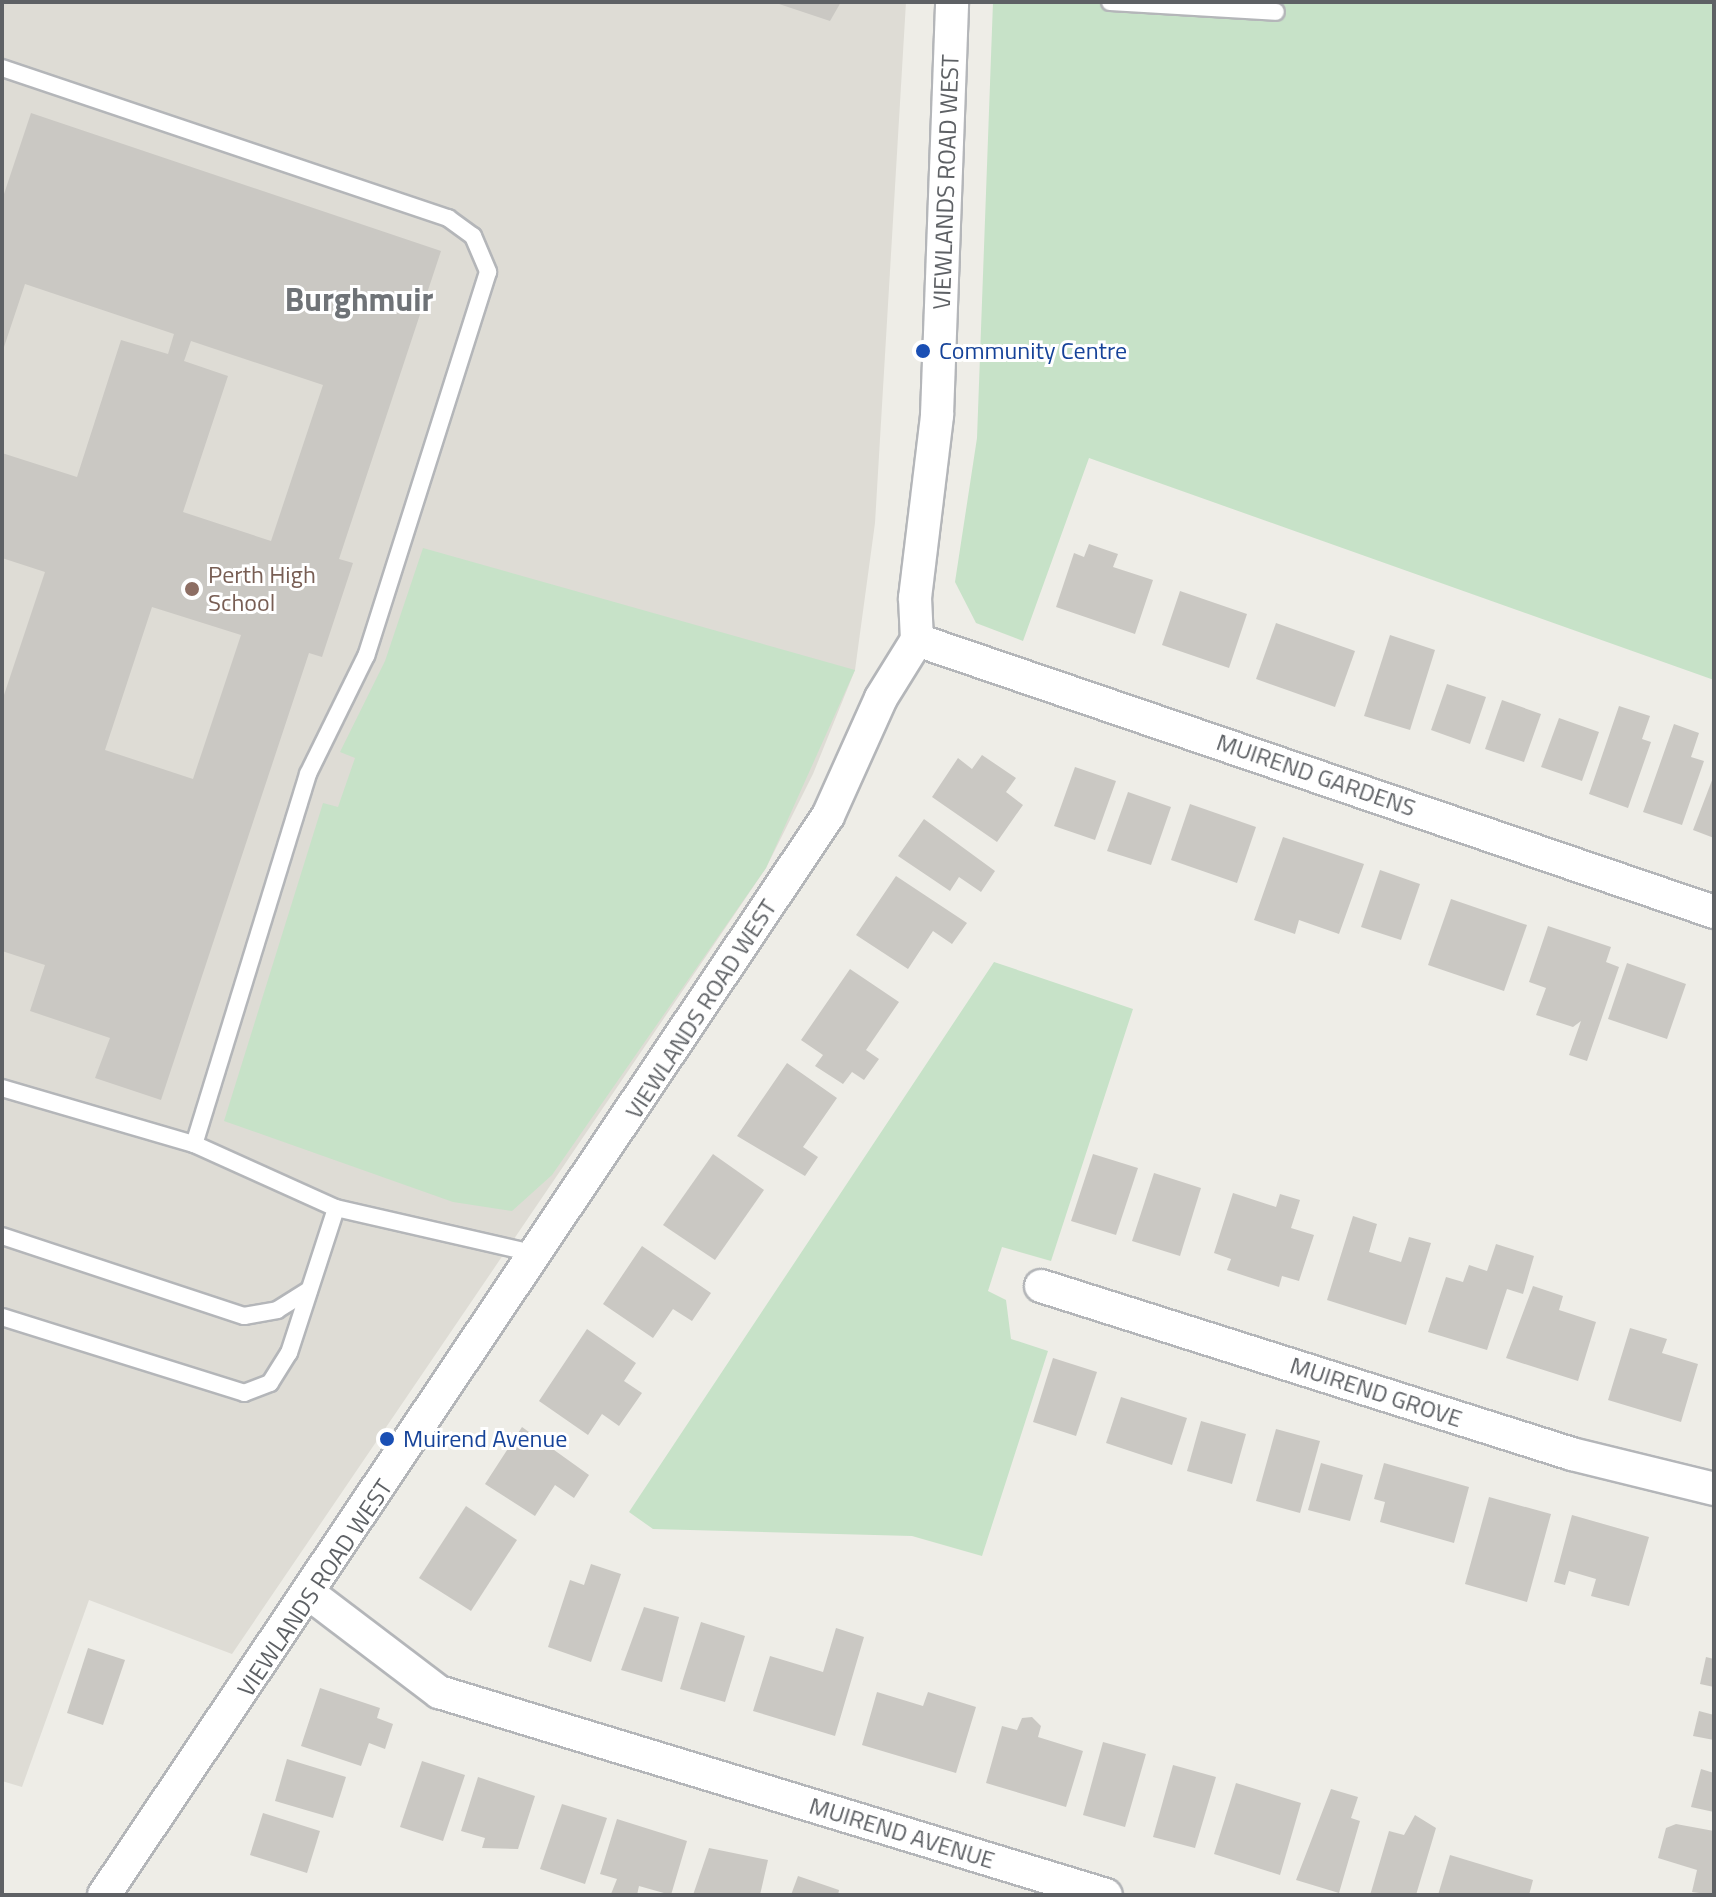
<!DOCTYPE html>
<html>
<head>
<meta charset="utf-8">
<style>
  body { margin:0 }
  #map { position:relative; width:1716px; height:1897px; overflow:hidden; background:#eeede7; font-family:"Titillium Web",sans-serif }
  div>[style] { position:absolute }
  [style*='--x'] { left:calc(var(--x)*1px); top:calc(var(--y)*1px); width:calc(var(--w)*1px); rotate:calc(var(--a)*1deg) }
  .education>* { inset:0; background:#dedcd5 }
  .green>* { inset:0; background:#c7e2c8 }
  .building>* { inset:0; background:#cac8c3 }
  .roads { filter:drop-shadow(2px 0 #b4b6b9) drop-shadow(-2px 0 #b4b6b9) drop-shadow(0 2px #b4b6b9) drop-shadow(0 -2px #b4b6b9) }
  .lane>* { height:16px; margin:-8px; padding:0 8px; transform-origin:8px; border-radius:8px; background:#fff }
  .street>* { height:32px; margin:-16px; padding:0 16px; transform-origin:16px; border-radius:16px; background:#fff }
  .dots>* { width:22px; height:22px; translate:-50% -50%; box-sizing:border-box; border:4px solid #fff; border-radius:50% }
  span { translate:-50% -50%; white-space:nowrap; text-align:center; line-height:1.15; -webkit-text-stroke:6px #fff; paint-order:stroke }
  .street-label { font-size:24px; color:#5e6165 }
  .transit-label { font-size:24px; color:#164399 }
  .left { translate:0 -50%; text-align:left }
  .education-label { font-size:24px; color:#785e54 }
  .district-label { font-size:32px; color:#6f7377; font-weight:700 }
  .frame { position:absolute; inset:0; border:4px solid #5e6165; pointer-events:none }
</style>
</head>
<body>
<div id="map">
  <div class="education">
    <i style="clip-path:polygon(2px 2px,906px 2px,875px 523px,855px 670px,813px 774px,766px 868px,232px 1654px,89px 1600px,22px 1787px,2px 1781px)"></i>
  </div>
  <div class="green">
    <i style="clip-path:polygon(993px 2px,1714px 2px,1714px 680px,1089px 458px,1023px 641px,976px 623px,955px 582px,977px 438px)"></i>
    <i style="clip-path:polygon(423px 548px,855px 670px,766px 868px,552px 1175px,512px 1211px,453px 1202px,224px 1121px,323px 803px,338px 807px,355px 758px,340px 752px,385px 661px)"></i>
    <i style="clip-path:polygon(994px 962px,1133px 1009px,1051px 1261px,1002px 1247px,988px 1291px,1006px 1300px,1011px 1339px,1048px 1351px,982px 1556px,912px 1536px,653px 1529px,629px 1512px)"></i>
  </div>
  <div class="building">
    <i style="clip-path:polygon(773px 2px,841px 2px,830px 21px)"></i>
    <i style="clip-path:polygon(evenodd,31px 113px,441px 251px,339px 559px,353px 563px,322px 657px,309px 653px,161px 1100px,95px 1078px,110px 1038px,30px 1011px,45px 965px,2px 951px,2px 701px,45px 572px,2px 558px,2px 453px,77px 477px,121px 340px,168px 354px,174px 334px,25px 284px,2px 353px,2px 200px,31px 113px,191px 341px,323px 385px,271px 541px,183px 512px,228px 376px,184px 361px,191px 341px,31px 113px,152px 607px,241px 635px,193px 779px,105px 750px,152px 607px)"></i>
    <i style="clip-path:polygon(1089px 544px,1118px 554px,1113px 567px,1153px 580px,1135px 634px,1056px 607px,1074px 553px,1084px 557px)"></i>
    <i style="clip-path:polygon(1180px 591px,1247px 614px,1229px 668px,1162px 645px)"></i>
    <i style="clip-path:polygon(1276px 623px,1355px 651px,1335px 707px,1256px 679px)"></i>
    <i style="clip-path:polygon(1390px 635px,1435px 650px,1410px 730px,1364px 716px)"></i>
    <i style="clip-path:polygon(1447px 684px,1486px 697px,1470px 744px,1431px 730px)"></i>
    <i style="clip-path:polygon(1502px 700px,1541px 714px,1524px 762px,1485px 749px)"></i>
    <i style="clip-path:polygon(1619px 706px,1650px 716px,1642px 739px,1651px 742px,1628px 808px,1589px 794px)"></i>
    <i style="clip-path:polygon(1559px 718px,1599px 732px,1582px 781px,1541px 767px)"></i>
    <i style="clip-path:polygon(1674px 724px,1699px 733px,1691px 757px,1704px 761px,1682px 825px,1643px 812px)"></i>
    <i style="clip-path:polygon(982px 755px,1016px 778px,1006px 792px,1023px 805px,997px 842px,932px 797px,958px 758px,972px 769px)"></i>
    <i style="clip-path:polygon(1075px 767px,1116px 781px,1095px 840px,1054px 826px)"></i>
    <i style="clip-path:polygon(1714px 775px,1714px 838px,1693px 830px)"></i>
    <i style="clip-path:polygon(1128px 792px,1171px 807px,1151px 865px,1107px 851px)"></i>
    <i style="clip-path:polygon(1190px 804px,1256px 827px,1237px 883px,1171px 860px)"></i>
    <i style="clip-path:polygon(924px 819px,995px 871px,981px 892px,959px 877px,950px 891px,898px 856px)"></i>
    <i style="clip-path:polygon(1283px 837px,1364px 864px,1339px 934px,1299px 920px,1295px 934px,1254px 920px)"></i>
    <i style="clip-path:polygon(1380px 870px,1420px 884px,1401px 940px,1361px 927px)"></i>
    <i style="clip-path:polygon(896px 876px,967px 923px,952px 944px,933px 931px,908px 969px,856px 935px)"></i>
    <i style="clip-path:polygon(1451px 899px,1527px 925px,1504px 991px,1428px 965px)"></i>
    <i style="clip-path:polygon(1548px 926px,1611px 947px,1606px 962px,1619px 967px,1587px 1061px,1569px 1055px,1581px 1021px,1573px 1027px,1536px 1015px,1546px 988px,1529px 982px)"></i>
    <i style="clip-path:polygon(1627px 963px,1686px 984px,1667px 1039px,1608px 1019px)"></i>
    <i style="clip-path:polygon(850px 969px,899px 1002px,866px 1050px,879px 1059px,864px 1080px,852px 1072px,843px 1084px,815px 1066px,823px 1055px,801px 1040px)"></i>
    <i style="clip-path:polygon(787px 1063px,837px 1098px,803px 1147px,818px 1157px,805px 1176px,737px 1136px)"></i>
    <i style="clip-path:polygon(713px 1154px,764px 1190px,715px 1260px,663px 1225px)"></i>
    <i style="clip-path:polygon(1093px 1154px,1138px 1168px,1116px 1235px,1071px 1221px)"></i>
    <i style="clip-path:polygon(1154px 1173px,1201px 1188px,1180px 1256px,1132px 1241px)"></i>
    <i style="clip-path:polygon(1233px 1193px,1276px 1207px,1280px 1194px,1300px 1200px,1291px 1228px,1314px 1235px,1299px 1281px,1282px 1276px,1279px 1287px,1227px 1270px,1231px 1259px,1214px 1253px)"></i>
    <i style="clip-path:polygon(1353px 1216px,1377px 1224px,1369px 1252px,1401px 1262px,1409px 1237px,1431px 1243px,1406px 1325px,1327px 1300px)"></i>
    <i style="clip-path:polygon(1496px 1244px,1534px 1256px,1523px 1294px,1507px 1289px,1487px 1350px,1428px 1332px,1446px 1277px,1463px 1282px,1469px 1265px,1487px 1271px)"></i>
    <i style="clip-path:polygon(642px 1246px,711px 1293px,692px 1321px,673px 1309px,653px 1338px,603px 1304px)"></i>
    <i style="clip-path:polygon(1533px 1286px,1563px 1296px,1559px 1310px,1596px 1322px,1578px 1381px,1506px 1358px)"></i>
    <i style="clip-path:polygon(1630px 1328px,1667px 1339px,1662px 1353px,1698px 1364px,1681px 1422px,1608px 1400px)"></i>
    <i style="clip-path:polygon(587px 1329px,636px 1363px,624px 1381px,642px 1393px,619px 1426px,602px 1414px,588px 1435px,539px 1401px)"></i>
    <i style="clip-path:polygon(1053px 1358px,1097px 1372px,1076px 1436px,1033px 1422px)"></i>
    <i style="clip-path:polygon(1121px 1397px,1187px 1418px,1172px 1465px,1106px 1443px)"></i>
    <i style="clip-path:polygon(1201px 1421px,1246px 1434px,1232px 1484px,1187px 1471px)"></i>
    <i style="clip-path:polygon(522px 1427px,589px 1475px,574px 1498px,555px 1485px,535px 1516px,485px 1484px)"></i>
    <i style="clip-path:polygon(1276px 1429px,1320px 1441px,1300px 1513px,1256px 1501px)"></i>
    <i style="clip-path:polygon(1321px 1463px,1363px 1475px,1350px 1521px,1308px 1510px)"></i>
    <i style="clip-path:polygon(1384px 1463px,1469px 1487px,1454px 1543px,1380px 1522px,1385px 1502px,1374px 1499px)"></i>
    <i style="clip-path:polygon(1489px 1497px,1551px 1514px,1527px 1602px,1465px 1584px)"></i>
    <i style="clip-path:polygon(466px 1506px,517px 1540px,471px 1611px,419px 1578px)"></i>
    <i style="clip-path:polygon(1572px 1515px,1649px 1537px,1629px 1606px,1591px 1596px,1596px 1579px,1569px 1571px,1565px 1585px,1554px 1582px)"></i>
    <i style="clip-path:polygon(591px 1564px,621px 1574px,591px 1662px,548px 1647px,570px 1580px,584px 1585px)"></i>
    <i style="clip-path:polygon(644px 1607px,679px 1617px,662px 1682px,621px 1670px)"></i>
    <i style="clip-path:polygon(701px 1622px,745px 1636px,725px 1702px,680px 1689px)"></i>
    <i style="clip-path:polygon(836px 1628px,864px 1637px,835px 1736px,753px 1711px,770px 1656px,823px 1672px)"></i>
    <i style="clip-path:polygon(88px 1648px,125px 1660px,103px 1725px,67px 1713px)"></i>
    <i style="clip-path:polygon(1706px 1657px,1714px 1659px,1714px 1687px,1700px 1684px)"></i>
    <i style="clip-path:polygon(320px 1688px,380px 1708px,377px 1718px,393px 1724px,385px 1749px,369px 1743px,361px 1766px,301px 1746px)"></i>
    <i style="clip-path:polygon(877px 1692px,923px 1706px,928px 1692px,976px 1707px,956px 1773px,862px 1745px)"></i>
    <i style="clip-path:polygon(1699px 1711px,1714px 1715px,1714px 1740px,1693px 1736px)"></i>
    <i style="clip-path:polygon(1032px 1717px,1041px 1726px,1038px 1737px,1083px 1751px,1066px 1807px,986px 1783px,1002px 1726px,1017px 1730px,1022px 1718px)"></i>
    <i style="clip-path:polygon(1103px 1742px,1146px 1754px,1125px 1827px,1083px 1815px)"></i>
    <i style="clip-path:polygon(287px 1759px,346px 1777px,333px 1818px,275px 1801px)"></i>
    <i style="clip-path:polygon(422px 1761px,465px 1775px,443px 1841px,400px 1827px)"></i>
    <i style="clip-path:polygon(1173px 1765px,1216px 1777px,1195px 1848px,1153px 1837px)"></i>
    <i style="clip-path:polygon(1701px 1769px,1714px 1773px,1714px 1812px,1691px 1807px)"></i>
    <i style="clip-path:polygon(478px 1777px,535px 1796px,518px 1849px,482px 1848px,485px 1838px,461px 1831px)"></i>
    <i style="clip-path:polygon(1236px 1783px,1301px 1803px,1280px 1875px,1214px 1854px)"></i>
    <i style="clip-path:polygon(1331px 1789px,1358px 1797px,1351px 1818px,1360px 1821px,1339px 1893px,1296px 1880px)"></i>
    <i style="clip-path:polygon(562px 1804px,607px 1818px,585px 1884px,540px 1869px)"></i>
    <i style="clip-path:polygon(263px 1813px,320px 1831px,307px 1873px,250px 1855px)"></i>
    <i style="clip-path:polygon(1415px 1815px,1436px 1828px,1416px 1895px,1370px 1895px,1389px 1831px,1404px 1835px)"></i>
    <i style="clip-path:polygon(617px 1819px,687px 1841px,671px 1895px,639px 1886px,637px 1895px,611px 1894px,617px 1879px,600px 1874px)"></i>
    <i style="clip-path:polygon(1676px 1824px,1714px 1831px,1714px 1895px,1692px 1892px,1697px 1870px,1658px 1858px,1666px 1828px)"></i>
    <i style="clip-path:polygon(709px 1848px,768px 1860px,760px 1895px,693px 1895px)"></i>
    <i style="clip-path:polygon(1450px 1855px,1533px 1880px,1529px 1895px,1438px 1895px)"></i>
    <i style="clip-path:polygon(798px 1876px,839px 1890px,838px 1895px,791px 1895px)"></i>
  </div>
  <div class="roads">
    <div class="lane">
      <i style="--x:1110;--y:2;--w:166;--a:3.4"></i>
      <i style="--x:2;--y:68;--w:471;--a:18.6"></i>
      <i style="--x:448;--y:218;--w:31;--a:36"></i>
      <i style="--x:473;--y:236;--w:39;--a:67"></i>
      <i style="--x:488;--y:272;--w:403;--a:107.6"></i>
      <i style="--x:366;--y:656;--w:131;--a:116.2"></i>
      <i style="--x:308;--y:774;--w:387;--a:107.1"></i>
      <i style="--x:2;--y:1088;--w:200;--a:16.3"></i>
      <i style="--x:194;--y:1144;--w:156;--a:24.3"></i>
      <i style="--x:336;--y:1208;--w:206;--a:12.9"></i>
      <i style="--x:2;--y:1236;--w:255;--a:18.3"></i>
      <i style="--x:244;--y:1316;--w:34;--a:-10"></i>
      <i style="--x:277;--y:1310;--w:38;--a:-32"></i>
      <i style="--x:2;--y:1317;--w:254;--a:17.4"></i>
      <i style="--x:244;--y:1393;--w:28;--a:-21"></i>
      <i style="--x:270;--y:1383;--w:36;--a:-58"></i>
      <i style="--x:289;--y:1353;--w:152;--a:-72"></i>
    </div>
    <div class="street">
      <i style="--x:917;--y:640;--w:842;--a:18.84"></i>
      <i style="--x:1041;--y:1286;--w:557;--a:17.56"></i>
      <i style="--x:1572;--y:1454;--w:146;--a:13.8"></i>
      <i style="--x:311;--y:1595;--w:161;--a:37.2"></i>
      <i style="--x:439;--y:1692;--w:697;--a:16.93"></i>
      <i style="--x:104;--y:1895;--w:1299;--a:-56.14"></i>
      <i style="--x:828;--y:816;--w:129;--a:-65.8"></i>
      <i style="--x:881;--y:698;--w:68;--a:-58.2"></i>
      <i style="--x:917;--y:640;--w:42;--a:-92.7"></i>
      <i style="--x:915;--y:598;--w:184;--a:-83.1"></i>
      <i style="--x:937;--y:415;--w:413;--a:-87.9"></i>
    </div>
  </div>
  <div class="dots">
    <i style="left:923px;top:351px;background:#1a4fb4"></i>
    <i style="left:192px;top:589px;background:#8d6e63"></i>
    <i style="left:387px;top:1439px;background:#1a4fb4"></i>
  </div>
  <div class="street-label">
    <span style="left:946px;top:182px;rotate:-88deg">VIEWLANDS ROAD WEST</span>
    <span style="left:1316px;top:775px;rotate:19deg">MUIREND GARDENS</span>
    <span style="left:701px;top:1009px;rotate:-57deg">VIEWLANDS ROAD WEST</span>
    <span style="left:1376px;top:1392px;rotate:18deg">MUIREND GROVE</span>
    <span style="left:315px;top:1588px;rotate:-56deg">VIEWLANDS ROAD WEST</span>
    <span style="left:902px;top:1833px;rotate:17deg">MUIREND AVENUE</span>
  </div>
  <div class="transit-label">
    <span class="left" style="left:939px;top:351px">Community Centre</span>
    <span class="left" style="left:403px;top:1439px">Muirend Avenue</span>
  </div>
  <div class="education-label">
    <span class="left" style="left:208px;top:589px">Perth High<br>School</span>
  </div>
  <div class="district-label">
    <span style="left:359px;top:299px">Burghmuir</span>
  </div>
  <div class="frame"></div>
</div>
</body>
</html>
